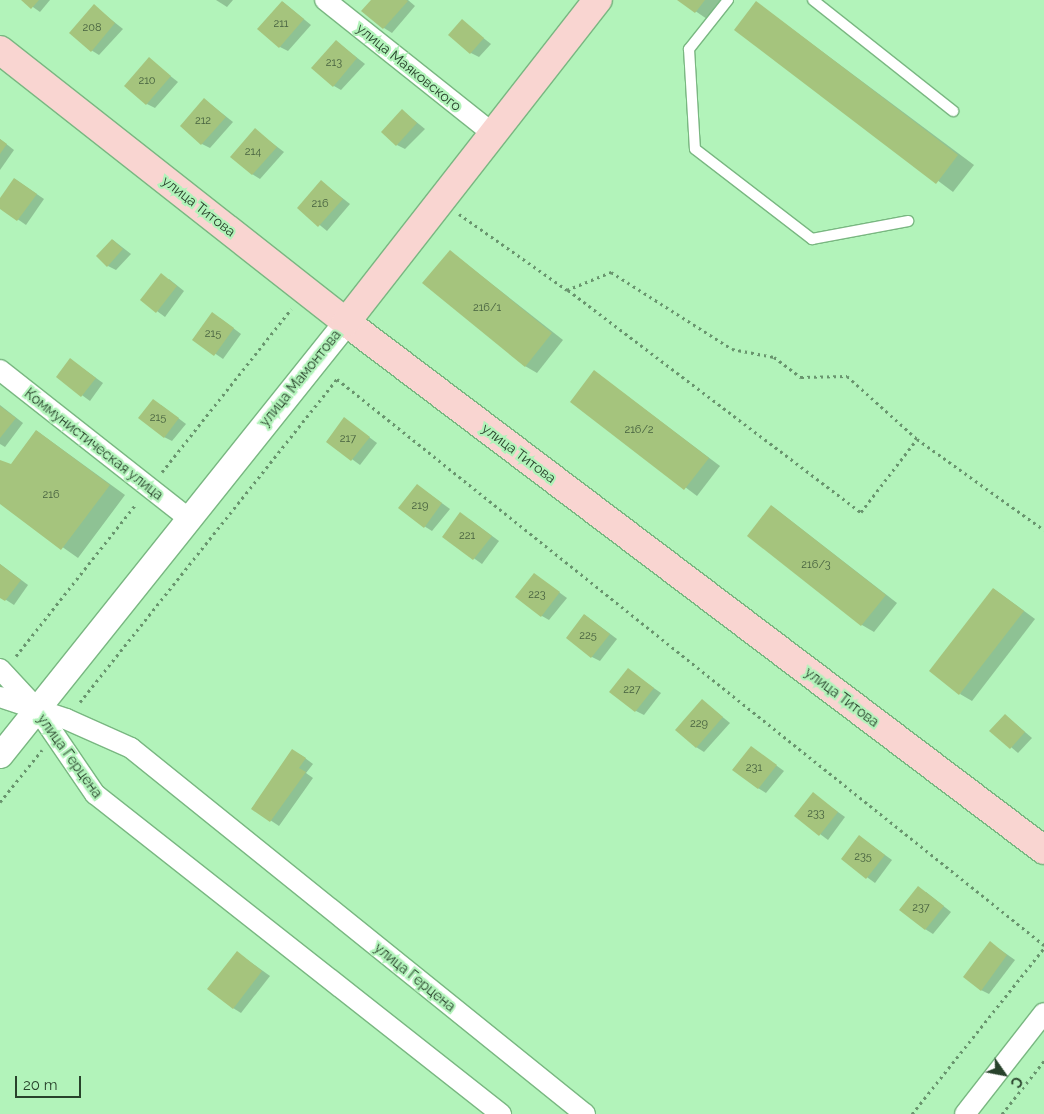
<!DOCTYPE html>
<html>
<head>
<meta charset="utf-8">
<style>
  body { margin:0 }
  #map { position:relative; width:1044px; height:1114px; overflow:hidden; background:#b2f3ba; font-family:Raleway,sans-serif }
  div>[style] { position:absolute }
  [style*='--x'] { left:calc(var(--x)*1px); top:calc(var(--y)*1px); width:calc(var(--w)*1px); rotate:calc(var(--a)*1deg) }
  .shadow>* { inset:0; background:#0003 }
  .building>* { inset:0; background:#a5c47d }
  .path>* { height:3px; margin-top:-1.5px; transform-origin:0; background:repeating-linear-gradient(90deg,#69956e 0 2.5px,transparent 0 6.5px) }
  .roads { filter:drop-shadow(1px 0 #79b781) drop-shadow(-1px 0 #79b781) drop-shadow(0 1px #79b781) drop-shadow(0 -1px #79b781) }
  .service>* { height:10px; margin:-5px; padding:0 5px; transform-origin:5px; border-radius:5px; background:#fff }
  .minor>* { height:20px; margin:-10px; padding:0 10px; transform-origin:10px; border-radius:10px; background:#fff }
  .tertiary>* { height:25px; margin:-12.5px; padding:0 12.5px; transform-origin:12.5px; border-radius:12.5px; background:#fff }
  .secondary>* { height:28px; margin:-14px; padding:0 14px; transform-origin:14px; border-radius:14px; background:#f9d5d1 }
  span { translate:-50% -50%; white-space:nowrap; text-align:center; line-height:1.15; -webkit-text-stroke:4.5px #b2f3ba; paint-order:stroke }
  .number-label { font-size:11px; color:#476240 }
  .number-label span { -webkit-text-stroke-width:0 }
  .street-label { font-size:14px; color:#28422b }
  .north { position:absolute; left:979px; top:1049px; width:50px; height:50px; -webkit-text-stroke:4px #b2f3ba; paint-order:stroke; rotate:123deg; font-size:14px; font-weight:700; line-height:20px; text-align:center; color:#28422b }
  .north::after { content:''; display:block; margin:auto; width:18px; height:22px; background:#28422b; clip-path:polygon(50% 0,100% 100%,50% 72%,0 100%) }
  .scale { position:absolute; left:15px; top:1076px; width:66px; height:22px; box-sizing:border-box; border:2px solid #28422b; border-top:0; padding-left:6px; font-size:15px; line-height:18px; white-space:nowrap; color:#28422b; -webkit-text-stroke:4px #b2f3ba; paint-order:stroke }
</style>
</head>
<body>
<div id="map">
  <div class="shadow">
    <i style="clip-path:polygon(23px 0,50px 0,40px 12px)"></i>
    <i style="clip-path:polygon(216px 0,233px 0,227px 7px)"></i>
    <i style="clip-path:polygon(372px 0,408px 0,415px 6px,392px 33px,384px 28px)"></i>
    <i style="clip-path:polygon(679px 0,722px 0,707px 19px)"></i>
    <i style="clip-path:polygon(283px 2px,311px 25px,288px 51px,280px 47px)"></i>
    <i style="clip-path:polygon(756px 2px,974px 165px,953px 192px,736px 29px)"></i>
    <i style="clip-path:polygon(94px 6px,123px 29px,99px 55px,91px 50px)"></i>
    <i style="clip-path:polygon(462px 21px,491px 44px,479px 57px,471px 53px)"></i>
    <i style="clip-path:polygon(336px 41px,365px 64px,341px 90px,334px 86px)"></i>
    <i style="clip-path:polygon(149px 59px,178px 82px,155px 108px,147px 104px)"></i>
    <i style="clip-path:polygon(204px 99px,233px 122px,210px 148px,202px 144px)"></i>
    <i style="clip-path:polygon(403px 111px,425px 129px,405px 149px,397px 145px)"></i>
    <i style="clip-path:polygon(255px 130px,284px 152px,260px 179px,252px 174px)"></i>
    <i style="clip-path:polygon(0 139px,14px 150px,0 170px)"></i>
    <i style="clip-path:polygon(15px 179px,44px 199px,26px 225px,0 207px)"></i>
    <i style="clip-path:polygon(322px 182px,350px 204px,327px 231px,299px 208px)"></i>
    <i style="clip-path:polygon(113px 240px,131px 254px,116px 270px,108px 266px)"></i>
    <i style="clip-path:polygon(450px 251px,563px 340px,537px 373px,525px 366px)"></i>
    <i style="clip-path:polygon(169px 279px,184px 291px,165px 317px,142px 300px)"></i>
    <i style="clip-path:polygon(220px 318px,241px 334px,223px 359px,194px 339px)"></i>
    <i style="clip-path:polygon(71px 360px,103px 383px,90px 401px,57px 377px)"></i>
    <i style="clip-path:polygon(594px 371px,720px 466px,697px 496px,572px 402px)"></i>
    <i style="clip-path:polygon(0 405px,23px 423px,5px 447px,0 444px)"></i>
    <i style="clip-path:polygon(161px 405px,186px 424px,172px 441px,164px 437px)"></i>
    <i style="clip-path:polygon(345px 419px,377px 443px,360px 465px,327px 441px)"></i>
    <i style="clip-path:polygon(37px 431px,125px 495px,78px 558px,0 503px,0 461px,11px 466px)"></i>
    <i style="clip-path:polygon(417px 485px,450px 509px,432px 531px,424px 526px)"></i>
    <i style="clip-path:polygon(772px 506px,897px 603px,874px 632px,862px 625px)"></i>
    <i style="clip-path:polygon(469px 519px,499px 541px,482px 564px,444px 537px)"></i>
    <i style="clip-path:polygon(0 564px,28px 585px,14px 605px,0 596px)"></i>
    <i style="clip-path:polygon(534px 574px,567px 598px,549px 620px,542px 616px)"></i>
    <i style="clip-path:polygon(994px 589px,1035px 619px,972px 701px,960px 694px)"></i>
    <i style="clip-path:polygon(585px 615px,617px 639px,600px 661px,592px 657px)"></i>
    <i style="clip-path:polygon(628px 670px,661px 693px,644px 715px,636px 711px)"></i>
    <i style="clip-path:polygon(703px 701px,730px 723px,704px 752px,696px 747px)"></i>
    <i style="clip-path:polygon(1005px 715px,1032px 738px,1018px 753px,991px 730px)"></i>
    <i style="clip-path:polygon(751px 747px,784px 771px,766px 793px,758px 788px)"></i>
    <i style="clip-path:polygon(301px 755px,313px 764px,306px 773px,313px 778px,279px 826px,252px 808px)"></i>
    <i style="clip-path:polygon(813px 794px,845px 817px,828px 840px,796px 816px)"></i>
    <i style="clip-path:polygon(860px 837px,892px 860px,875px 883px,842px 859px)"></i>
    <i style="clip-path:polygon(926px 892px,951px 912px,933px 934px,925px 929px)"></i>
    <i style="clip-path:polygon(998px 948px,1015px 960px,989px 994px,981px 990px)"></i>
    <i style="clip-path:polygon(238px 953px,270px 976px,241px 1013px,233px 1008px)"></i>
  </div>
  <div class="building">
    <i style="clip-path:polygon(21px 0,39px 0,31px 9px)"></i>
    <i style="clip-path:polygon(371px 0,406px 0,408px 1px,383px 29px,361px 11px)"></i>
    <i style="clip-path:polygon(677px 0,705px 0,695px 13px)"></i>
    <i style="clip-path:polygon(282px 1px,304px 19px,279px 48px,257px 29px)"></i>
    <i style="clip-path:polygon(756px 1px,958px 155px,936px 184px,734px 30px)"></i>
    <i style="clip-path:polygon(94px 4px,115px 23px,91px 52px,69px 33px)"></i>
    <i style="clip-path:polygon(462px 19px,484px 38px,470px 54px,448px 35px)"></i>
    <i style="clip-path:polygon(336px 40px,357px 58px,333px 87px,311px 68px)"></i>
    <i style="clip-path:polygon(149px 57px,171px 76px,146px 105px,124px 86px)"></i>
    <i style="clip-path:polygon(204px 98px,226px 117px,201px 145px,180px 126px)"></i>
    <i style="clip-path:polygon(402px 109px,417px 123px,396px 146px,381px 132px)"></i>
    <i style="clip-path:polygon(255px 128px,277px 147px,252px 175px,230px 157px)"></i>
    <i style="clip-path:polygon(0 139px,7px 144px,0 154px)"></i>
    <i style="clip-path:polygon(14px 178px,37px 194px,17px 221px,0 209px,0 198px)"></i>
    <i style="clip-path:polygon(321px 180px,343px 199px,318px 227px,297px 208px)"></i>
    <i style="clip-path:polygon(112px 239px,123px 249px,107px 267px,96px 256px)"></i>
    <i style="clip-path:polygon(450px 250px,552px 333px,525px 367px,422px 283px)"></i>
    <i style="clip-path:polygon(161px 273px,177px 286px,156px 313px,140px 300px)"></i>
    <i style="clip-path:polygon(212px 312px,234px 328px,214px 356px,192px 340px)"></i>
    <i style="clip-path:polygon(70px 358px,96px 378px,81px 397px,56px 377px)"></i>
    <i style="clip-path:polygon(594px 370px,709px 458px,684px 490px,570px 402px)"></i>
    <i style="clip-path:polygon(153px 399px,179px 418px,164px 438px,138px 418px)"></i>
    <i style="clip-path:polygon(0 406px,16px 418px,0 438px)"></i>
    <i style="clip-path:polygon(344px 417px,370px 437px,351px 461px,326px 442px)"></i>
    <i style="clip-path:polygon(36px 430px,110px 485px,61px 550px,0 504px,0 460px,11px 464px)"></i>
    <i style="clip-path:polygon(417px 484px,442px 503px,424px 528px,398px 508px)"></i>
    <i style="clip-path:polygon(771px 505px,886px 595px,861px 626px,747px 536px)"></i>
    <i style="clip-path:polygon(460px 512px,492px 536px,473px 560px,442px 537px)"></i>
    <i style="clip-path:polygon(0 564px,21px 580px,5px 601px,0 598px)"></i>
    <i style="clip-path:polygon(534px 573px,560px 592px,541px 617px,515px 597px)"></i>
    <i style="clip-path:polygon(993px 588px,1024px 611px,959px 695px,929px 671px)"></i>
    <i style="clip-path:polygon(584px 614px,610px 634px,591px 658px,566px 638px)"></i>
    <i style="clip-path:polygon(628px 668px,654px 688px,635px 712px,609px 692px)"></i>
    <i style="clip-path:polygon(702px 699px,723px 717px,696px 748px,675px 730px)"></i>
    <i style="clip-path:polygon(1005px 714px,1025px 732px,1010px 749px,989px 731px)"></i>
    <i style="clip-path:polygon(751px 746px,777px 765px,758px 789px,732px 770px)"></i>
    <i style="clip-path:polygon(292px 749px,306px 758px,299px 768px,306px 772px,270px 822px,251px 809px)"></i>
    <i style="clip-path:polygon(813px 792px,838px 812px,819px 836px,794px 816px)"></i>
    <i style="clip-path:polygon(859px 835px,885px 855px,866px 879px,841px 859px)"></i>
    <i style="clip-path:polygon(918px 886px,944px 906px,925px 930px,899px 910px)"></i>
    <i style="clip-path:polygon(990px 941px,1007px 955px,981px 991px,963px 977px)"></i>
    <i style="clip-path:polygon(237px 951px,262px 971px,233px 1009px,207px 989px)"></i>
  </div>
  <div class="path">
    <i style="--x:459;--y:214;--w:132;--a:35.1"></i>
    <i style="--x:567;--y:290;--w:48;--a:-22.2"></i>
    <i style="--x:611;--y:272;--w:143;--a:32.5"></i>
    <i style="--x:732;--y:349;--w:43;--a:10.8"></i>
    <i style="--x:774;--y:357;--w:34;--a:37"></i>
    <i style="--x:801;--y:377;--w:46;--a:-1.2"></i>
    <i style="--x:847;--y:376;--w:94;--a:42"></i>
    <i style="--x:917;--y:439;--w:156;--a:35.6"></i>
    <i style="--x:568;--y:290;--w:368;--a:37.2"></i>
    <i style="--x:861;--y:512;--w:92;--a:-52.5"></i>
    <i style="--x:162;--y:472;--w:208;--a:-51.6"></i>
    <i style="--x:16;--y:656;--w:194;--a:-51.7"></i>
    <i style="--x:80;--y:702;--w:413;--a:-51.5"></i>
    <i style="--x:337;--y:379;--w:906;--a:38.68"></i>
    <i style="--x:0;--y:802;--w:67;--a:-51.1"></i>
    <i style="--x:912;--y:1114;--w:212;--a:-51.5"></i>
    <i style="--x:1002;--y:1114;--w:68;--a:-51.6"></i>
  </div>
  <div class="roads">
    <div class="service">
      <i style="--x:728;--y:0;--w:63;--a:128.5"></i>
      <i style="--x:689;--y:49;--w:100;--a:86.6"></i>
      <i style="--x:695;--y:149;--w:148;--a:37.6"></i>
      <i style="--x:812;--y:239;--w:98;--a:-10.6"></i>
      <i style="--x:813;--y:0;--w:179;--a:38.4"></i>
    </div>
    <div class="minor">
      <i style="--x:325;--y:0;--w:213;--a:38.5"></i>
      <i style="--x:0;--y:370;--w:239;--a:38.2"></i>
      <i style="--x:0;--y:669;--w:54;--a:47.2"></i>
      <i style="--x:37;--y:709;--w:103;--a:55.7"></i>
      <i style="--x:95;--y:794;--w:517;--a:38.24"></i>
      <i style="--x:0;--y:697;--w:70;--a:18.4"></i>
      <i style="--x:66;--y:719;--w:71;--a:24"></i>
      <i style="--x:131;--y:748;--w:583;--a:38.87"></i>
      <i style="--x:965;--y:1114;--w:128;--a:-52"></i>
    </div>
    <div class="tertiary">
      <i style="--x:0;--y:755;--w:554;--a:-51.37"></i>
    </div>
    <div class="secondary">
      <i style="--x:0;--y:50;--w:440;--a:38.2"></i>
      <i style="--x:346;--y:322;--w:875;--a:37.11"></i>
      <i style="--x:346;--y:322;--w:409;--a:-52"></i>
    </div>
  </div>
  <div class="number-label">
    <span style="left:281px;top:24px">211</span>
    <span style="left:92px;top:28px">208</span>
    <span style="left:334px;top:63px">213</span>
    <span style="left:147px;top:81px">210</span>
    <span style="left:203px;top:121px">212</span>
    <span style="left:253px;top:152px">214</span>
    <span style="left:320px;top:204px">216</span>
    <span style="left:487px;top:308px">216/1</span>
    <span style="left:213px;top:334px">215</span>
    <span style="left:158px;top:418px">215</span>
    <span style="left:639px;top:430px">216/2</span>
    <span style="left:348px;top:439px">217</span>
    <span style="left:51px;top:495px">216</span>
    <span style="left:420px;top:506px">219</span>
    <span style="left:467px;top:536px">221</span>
    <span style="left:816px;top:565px">216/3</span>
    <span style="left:537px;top:595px">223</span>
    <span style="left:588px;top:636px">225</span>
    <span style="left:632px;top:690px">227</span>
    <span style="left:699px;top:724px">229</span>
    <span style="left:754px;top:768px">231</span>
    <span style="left:816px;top:814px">233</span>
    <span style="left:863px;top:857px">235</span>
    <span style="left:921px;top:908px">237</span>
  </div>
  <div class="street-label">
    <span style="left:409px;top:67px;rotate:39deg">улица Маяковского</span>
    <span style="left:199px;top:206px;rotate:38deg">улица Титова</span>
    <span style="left:300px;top:378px;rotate:-51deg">улица Мамонтова</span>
    <span style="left:94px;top:444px;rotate:38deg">Коммунистическая улица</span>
    <span style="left:519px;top:453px;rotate:37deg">улица Титова</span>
    <span style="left:842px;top:697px;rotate:37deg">улица Титова</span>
    <span style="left:70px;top:756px;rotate:54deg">улица Герцена</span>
    <span style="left:415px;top:977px;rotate:39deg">улица Герцена</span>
  </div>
  <div class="north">С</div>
  <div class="scale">20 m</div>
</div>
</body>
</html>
